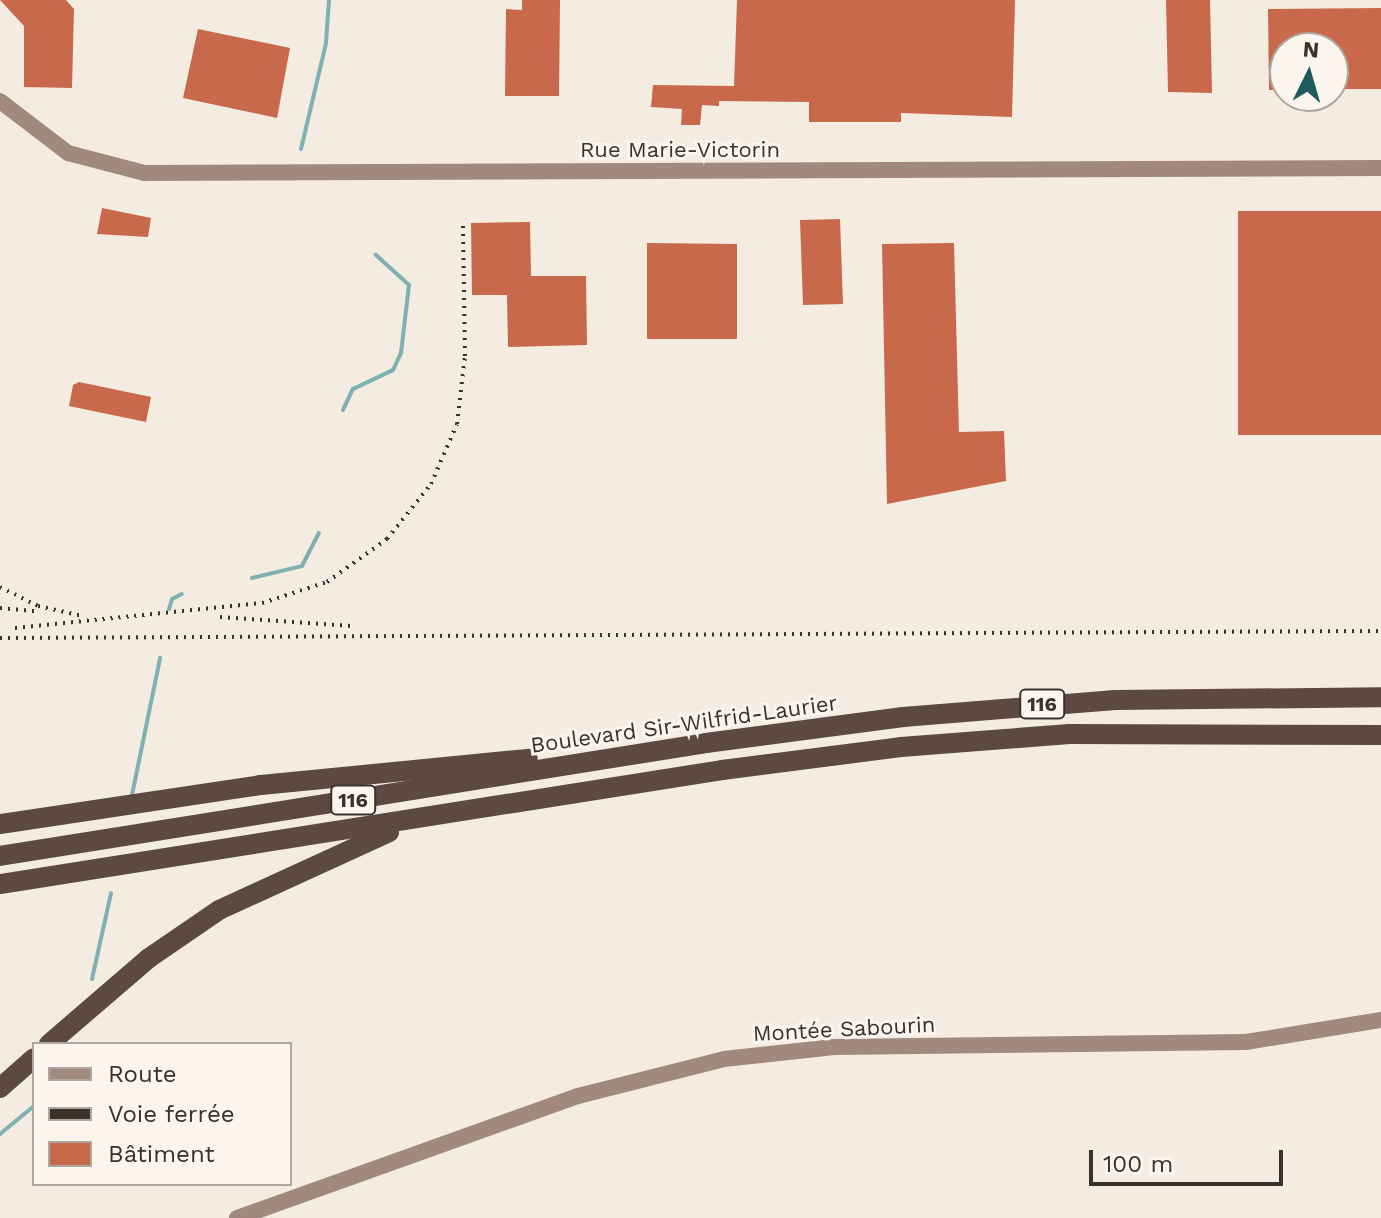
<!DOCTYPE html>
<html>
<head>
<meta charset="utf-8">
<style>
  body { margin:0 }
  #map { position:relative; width:1381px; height:1218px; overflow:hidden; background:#f4ebe1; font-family:"Work Sans",sans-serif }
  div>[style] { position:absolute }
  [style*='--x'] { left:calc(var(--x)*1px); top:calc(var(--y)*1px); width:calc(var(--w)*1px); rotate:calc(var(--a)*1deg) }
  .stream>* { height:4px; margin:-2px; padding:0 2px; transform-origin:2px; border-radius:2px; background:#7fb0b2 }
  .building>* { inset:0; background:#c8694b }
  .secondary>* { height:16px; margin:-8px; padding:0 8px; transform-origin:8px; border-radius:8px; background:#a18a7d }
  .highway>* { height:20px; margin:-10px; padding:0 10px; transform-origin:10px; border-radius:10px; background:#5c4a42 }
  .rail>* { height:4px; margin-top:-2px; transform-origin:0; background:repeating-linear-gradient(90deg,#3b302b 0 2px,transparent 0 8px) }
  span { translate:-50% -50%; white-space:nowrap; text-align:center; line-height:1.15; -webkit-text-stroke:6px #fbf5ee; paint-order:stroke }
  .shield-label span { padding:2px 6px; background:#fbf5ee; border:2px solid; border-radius:6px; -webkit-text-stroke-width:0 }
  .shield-label { font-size:20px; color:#3b302b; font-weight:700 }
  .street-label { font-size:22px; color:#3b302b }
  .legend { position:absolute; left:32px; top:1042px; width:260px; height:144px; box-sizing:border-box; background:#fbf5ee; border:2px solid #aea6a0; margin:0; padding:10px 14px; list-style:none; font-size:24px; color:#3b302b }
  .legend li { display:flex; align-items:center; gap:16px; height:40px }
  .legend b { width:40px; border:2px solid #aea6a0 }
  .north { position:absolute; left:1269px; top:32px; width:80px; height:80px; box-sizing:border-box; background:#fbf5ee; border:2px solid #aea6a0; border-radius:50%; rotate:5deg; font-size:22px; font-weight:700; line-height:32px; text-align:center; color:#3b302b }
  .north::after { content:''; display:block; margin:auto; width:28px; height:36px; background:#1f5a5e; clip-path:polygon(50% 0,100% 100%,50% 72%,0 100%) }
  .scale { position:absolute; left:1089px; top:1150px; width:194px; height:36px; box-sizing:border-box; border:4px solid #3b302b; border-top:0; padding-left:10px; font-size:24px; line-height:28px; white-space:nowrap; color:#3b302b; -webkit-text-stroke:6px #fbf5ee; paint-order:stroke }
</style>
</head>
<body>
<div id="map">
  <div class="stream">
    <i style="--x:301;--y:149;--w:109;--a:-76.7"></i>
    <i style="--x:326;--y:43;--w:43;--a:-86"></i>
    <i style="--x:343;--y:410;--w:23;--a:-65"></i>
    <i style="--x:353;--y:389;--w:44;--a:-25.4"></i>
    <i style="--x:393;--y:370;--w:19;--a:-65"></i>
    <i style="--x:401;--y:353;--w:68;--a:-83.3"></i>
    <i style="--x:409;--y:285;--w:45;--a:-137.7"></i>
    <i style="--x:252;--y:578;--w:51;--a:-13.5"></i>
    <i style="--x:302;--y:566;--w:37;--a:-63"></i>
    <i style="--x:169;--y:609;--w:10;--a:-73"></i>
    <i style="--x:172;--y:599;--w:11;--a:-27"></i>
    <i style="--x:132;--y:795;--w:140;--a:-78.4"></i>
    <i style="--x:92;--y:979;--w:88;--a:-77.5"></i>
    <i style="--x:0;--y:1134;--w:44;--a:-39.5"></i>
  </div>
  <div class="building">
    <i style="clip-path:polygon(0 0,66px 0,74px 9px,72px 88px,24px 87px,24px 26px)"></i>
    <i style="clip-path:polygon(522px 0,560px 0,559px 96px,505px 96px,506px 9px,522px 10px)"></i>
    <i style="clip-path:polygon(737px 0,1015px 0,1012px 117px,901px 113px,901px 122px,809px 122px,809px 102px,719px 101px,719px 106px,702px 105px,700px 125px,681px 125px,682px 109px,651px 107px,653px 85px,734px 86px)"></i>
    <i style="clip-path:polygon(1166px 0,1210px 0,1212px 93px,1168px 92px)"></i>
    <i style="clip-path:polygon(1381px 8px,1381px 89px,1333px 89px,1333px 48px,1285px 48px,1285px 90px,1269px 90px,1268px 9px)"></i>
    <i style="clip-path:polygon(198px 29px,290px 48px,277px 118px,183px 98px)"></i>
    <i style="clip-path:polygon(102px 208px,151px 218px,148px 237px,97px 234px)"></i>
    <i style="clip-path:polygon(1238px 211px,1381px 211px,1381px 435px,1238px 435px)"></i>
    <i style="clip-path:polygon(840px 219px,843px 304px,803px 305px,800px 220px)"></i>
    <i style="clip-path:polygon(530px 222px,531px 276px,586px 276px,587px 345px,508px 347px,507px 295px,472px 295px,471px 223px)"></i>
    <i style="clip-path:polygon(647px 243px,737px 244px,737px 339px,647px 339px)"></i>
    <i style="clip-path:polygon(954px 243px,959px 432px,1004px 431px,1006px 481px,887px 504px,882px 244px)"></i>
    <i style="clip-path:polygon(79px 382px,151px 397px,146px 422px,69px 406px,73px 385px)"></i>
  </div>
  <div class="secondary">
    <i style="--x:0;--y:101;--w:86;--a:37.4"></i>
    <i style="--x:68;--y:153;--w:80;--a:14.6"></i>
    <i style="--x:145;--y:173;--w:1236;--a:-0.23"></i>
    <i style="--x:237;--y:1218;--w:362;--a:-19.7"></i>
    <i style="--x:578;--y:1096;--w:151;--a:-14.2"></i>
    <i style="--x:724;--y:1059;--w:111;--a:-6.2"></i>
    <i style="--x:834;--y:1047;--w:412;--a:-0.7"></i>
    <i style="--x:1246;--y:1042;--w:137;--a:-9.3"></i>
  </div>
  <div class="highway">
    <i style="--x:0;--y:824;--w:264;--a:-8.5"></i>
    <i style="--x:261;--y:785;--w:268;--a:-5.6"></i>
    <i style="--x:0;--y:856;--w:715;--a:-9.09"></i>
    <i style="--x:706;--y:743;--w:199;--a:-7.5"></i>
    <i style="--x:903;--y:717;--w:213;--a:-4.6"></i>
    <i style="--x:1115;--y:700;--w:266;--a:-0.6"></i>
    <i style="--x:0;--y:884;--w:731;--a:-8.97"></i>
    <i style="--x:722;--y:770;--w:180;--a:-7.3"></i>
    <i style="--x:901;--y:747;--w:169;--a:-4.4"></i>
    <i style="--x:1069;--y:734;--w:312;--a:0.2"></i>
    <i style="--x:49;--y:1044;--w:132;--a:-40.7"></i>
    <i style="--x:149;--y:958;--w:85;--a:-34.4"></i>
    <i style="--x:219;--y:910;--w:187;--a:-24.6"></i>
    <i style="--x:0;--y:1088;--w:45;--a:-41.4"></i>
  </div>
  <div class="rail">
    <i style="--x:0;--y:587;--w:42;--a:26.6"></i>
    <i style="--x:38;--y:606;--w:46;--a:12.5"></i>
    <i style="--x:0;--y:608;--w:36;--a:5"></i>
    <i style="--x:220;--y:617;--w:132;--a:3.9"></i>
    <i style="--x:15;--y:628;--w:248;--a:-5.8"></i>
    <i style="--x:262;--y:603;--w:68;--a:-17.9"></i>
    <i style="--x:327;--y:582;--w:74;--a:-35.6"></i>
    <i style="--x:387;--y:539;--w:70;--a:-51.3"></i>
    <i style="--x:431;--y:484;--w:65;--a:-66.6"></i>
    <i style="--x:457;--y:424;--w:68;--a:-83.3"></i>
    <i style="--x:465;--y:356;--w:132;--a:-90.9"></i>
    <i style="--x:0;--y:638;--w:1381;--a:-0.29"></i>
  </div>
  <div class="shield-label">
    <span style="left:1042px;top:704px">116</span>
    <span style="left:353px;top:800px">116</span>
  </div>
  <div class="street-label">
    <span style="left:680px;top:150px">Rue Marie-Victorin</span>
    <span style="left:684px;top:724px;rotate:-8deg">Boulevard Sir-Wilfrid-Laurier</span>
    <span style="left:844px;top:1029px;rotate:-3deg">Montée Sabourin</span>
  </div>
  <ul class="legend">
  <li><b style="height:10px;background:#a18a7d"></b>Route</li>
  <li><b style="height:10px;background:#3b302b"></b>Voie ferrée</li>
  <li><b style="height:22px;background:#c8694b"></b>Bâtiment</li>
  </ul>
  <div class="north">N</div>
  <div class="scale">100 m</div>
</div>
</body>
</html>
